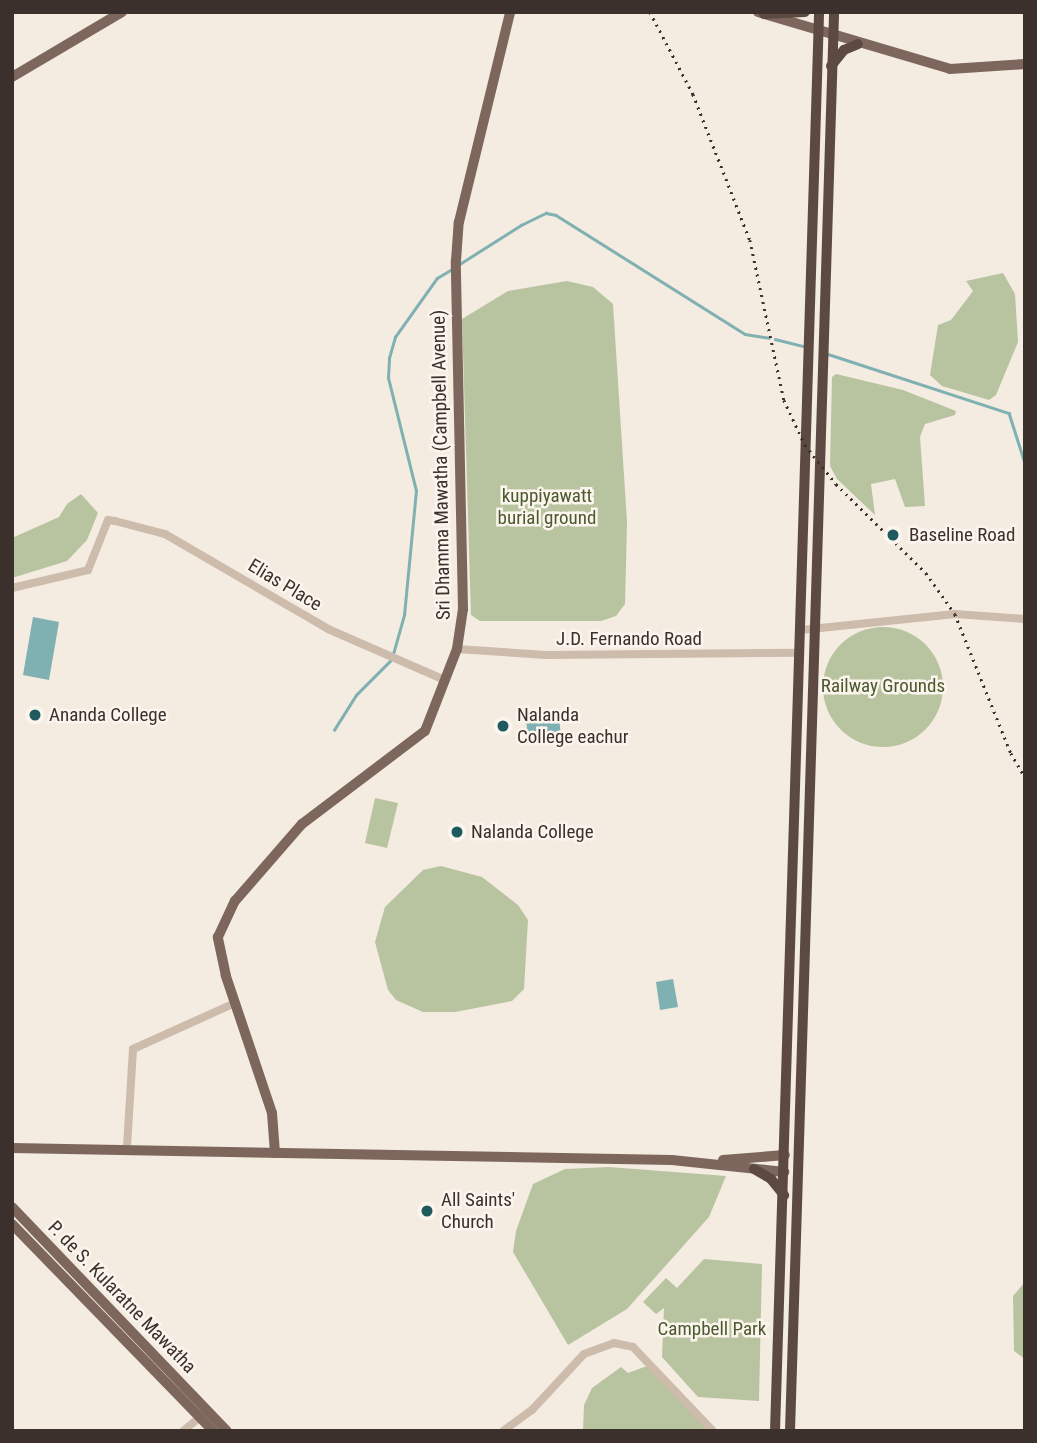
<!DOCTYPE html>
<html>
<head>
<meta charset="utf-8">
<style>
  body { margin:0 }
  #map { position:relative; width:1037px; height:1443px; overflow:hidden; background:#f4ebe1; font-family:"Roboto Condensed",sans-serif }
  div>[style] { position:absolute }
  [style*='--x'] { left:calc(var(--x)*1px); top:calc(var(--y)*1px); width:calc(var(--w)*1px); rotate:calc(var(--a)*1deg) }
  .green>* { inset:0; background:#b8c4a0 }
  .round { border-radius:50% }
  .water>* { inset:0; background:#7fb0b2 }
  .stream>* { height:2.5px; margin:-1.25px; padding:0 1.25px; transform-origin:1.25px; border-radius:1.25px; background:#7fb0b2 }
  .minor>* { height:8px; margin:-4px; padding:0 4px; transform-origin:4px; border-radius:4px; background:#cdbbac }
  .major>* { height:10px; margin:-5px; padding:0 5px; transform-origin:5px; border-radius:5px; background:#7d675c }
  .highway>* { height:10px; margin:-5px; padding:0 5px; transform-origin:5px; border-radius:5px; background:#5c4a42 }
  .rail>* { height:2.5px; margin-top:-1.25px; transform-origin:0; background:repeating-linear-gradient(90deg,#3b302b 0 2px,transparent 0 7px) }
  .dots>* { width:19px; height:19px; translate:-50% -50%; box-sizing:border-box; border:4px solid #fbf5ee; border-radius:50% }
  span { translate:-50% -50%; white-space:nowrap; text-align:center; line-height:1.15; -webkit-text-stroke:5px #fbf5ee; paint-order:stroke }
  .street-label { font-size:19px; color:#3b302b }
  .park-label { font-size:19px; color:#4a5a2e }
  .poi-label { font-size:19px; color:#3b302b }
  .left { translate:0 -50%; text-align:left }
  .frame { position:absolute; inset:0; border:14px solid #3b302b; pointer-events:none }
</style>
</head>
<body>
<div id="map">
  <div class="green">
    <i style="clip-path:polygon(1003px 273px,1015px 294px,1018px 342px,996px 395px,989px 400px,942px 386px,930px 375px,938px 325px,951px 320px,973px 291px,966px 281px)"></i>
    <i style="clip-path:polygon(567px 281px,593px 287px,613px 304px,627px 522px,625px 604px,616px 616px,601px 621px,480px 621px,471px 615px,462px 319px,508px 291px)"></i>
    <i style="clip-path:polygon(836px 374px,903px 390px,956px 411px,955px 415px,925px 424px,920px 437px,925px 506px,905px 507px,895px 479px,871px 484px,875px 515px,837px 479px,830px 466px,832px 377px)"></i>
    <i style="clip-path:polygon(81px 494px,98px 513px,87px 540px,67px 561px,12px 578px,12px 538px,59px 517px,67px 504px)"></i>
    <i class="round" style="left:823px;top:627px;width:120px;height:120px"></i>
    <i style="clip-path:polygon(375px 798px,398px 803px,387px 848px,365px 843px)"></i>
    <i style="clip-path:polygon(441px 866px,482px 877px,518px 905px,528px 920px,524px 989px,512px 1001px,455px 1012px,423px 1012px,396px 1000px,388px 990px,375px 942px,385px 907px,423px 870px)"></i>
    <i style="clip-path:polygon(609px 1167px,726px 1176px,709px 1217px,627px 1309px,568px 1345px,513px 1252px,516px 1231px,533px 1184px,565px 1169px)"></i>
    <i style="clip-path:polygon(704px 1259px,762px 1264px,759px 1401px,698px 1397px,662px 1357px,664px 1308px,656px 1314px,643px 1302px,666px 1278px,677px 1288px)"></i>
    <i style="clip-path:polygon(1025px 1282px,1025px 1359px,1014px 1351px,1013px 1296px)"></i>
    <i style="clip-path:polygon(647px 1366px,710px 1431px,583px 1431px,584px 1405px,592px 1388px,621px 1367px,628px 1373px)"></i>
  </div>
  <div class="water">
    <i style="clip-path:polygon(33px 617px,59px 622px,49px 680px,23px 675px)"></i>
    <i style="clip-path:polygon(559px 716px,561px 738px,528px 740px,526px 718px)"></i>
    <i style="clip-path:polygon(673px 979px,678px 1007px,660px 1010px,656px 982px)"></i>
  </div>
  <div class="stream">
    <i style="--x:458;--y:265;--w:75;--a:-32.4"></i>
    <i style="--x:521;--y:225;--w:28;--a:-26"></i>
    <i style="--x:546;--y:213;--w:10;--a:11"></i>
    <i style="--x:556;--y:215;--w:223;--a:32.2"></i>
    <i style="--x:745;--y:334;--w:24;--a:9"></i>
    <i style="--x:775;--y:339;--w:32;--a:14"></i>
    <i style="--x:825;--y:353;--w:194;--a:18.1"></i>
    <i style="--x:1009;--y:413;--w:52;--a:72.3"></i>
    <i style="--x:393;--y:654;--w:41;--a:-74.2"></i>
    <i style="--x:404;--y:615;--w:125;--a:-84.5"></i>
    <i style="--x:416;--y:491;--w:116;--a:-103.9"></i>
    <i style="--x:388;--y:378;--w:20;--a:-87"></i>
    <i style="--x:389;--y:358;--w:22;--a:-74"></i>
    <i style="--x:395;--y:337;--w:72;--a:-54.6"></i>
    <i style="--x:437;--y:278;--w:17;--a:-31"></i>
    <i style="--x:334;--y:730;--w:41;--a:-57.8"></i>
    <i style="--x:356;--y:695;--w:49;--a:-45"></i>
  </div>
  <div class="minor">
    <i style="--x:12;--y:588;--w:78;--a:-13.3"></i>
    <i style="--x:88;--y:570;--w:54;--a:-68.2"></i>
    <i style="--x:108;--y:520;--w:7;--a:8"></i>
    <i style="--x:115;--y:521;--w:52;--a:14.6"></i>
    <i style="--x:165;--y:534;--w:189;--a:30.2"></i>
    <i style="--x:328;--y:629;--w:128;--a:23.6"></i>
    <i style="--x:801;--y:630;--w:155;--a:-5.9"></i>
    <i style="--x:955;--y:614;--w:70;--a:4.1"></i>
    <i style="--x:457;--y:649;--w:89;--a:3.9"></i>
    <i style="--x:546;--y:655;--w:254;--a:-0.5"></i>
    <i style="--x:127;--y:1147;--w:98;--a:-86.5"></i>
    <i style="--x:133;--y:1049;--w:112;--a:-24.3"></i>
    <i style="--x:183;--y:1431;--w:26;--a:-39"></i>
    <i style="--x:503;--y:1431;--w:36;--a:-36"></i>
    <i style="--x:532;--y:1410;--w:76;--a:-47.1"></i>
    <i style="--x:584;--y:1354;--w:32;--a:-20"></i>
    <i style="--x:614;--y:1343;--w:19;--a:12"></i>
    <i style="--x:633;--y:1347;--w:116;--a:46.4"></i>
  </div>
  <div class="major">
    <i style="--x:758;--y:12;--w:200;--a:16.5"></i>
    <i style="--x:950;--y:69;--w:75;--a:-3.8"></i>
    <i style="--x:12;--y:77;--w:128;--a:-30.6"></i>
    <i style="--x:12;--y:1148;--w:660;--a:1.04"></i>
    <i style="--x:672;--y:1160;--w:113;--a:6.1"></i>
    <i style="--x:275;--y:1153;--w:40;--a:-94.3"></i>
    <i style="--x:272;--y:1113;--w:145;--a:-108.6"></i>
    <i style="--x:226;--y:976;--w:40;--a:-102"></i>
    <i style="--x:218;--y:937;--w:40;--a:-65"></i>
    <i style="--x:235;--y:901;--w:102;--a:-49"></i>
    <i style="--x:302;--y:824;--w:154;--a:-37.1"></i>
    <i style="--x:425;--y:731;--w:88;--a:-68.7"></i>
    <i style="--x:457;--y:649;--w:40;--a:-81.5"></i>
    <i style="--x:463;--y:609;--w:348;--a:-91.2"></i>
    <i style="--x:456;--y:261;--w:39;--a:-86"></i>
    <i style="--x:459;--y:222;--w:216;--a:-76.3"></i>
    <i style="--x:723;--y:1160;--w:62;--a:-4.6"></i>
    <i style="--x:12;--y:1207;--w:310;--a:46.2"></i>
    <i style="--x:12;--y:1224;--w:289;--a:45.8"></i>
  </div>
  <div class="highway">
    <i style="--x:764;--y:14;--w:41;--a:-2.8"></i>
    <i style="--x:831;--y:66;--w:21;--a:-51"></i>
    <i style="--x:844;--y:50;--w:15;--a:-23"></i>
    <i style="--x:754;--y:1169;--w:20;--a:30"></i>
    <i style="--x:771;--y:1179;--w:21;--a:51"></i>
    <i style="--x:775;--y:1431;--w:1420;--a:-88.22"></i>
    <i style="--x:790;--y:1431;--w:1420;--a:-88.22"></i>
  </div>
  <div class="rail">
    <i style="--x:650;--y:12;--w:93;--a:62.3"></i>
    <i style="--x:693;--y:94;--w:157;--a:68.7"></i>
    <i style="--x:750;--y:240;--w:164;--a:78"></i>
    <i style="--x:784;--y:400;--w:50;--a:65"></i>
    <i style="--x:805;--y:445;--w:50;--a:51.5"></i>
    <i style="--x:836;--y:484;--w:127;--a:44.7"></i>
    <i style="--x:926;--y:573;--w:50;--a:54.7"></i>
    <i style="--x:955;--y:614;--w:150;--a:68.1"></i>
    <i style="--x:1011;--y:753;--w:28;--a:60"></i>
  </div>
  <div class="dots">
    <i style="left:893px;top:535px;background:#1f5a5e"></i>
    <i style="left:35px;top:715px;background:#1f5a5e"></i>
    <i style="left:503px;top:726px;background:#1f5a5e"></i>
    <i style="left:457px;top:832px;background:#1f5a5e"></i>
    <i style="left:427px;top:1211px;background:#1f5a5e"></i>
  </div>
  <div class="street-label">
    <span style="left:441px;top:465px;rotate:-91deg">Sri Dhamma Mawatha (Campbell Avenue)</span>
    <span style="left:285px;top:585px;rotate:31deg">Elias Place</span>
    <span style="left:629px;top:639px">J.D. Fernando Road</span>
    <span style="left:122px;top:1297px;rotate:46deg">P. de S. Kularatne Mawatha</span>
  </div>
  <div class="park-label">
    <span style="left:547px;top:507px">kuppiyawatt<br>burial ground</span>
    <span style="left:883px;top:686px">Railway Grounds</span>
    <span style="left:712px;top:1329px">Campbell Park</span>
  </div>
  <div class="poi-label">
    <span class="left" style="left:909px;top:535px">Baseline Road</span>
    <span class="left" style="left:49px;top:715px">Ananda College</span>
    <span class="left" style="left:517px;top:726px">Nalanda<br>College eachur</span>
    <span class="left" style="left:471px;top:832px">Nalanda College</span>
    <span class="left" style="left:441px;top:1211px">All Saints'<br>Church</span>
  </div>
  <div class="frame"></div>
</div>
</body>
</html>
